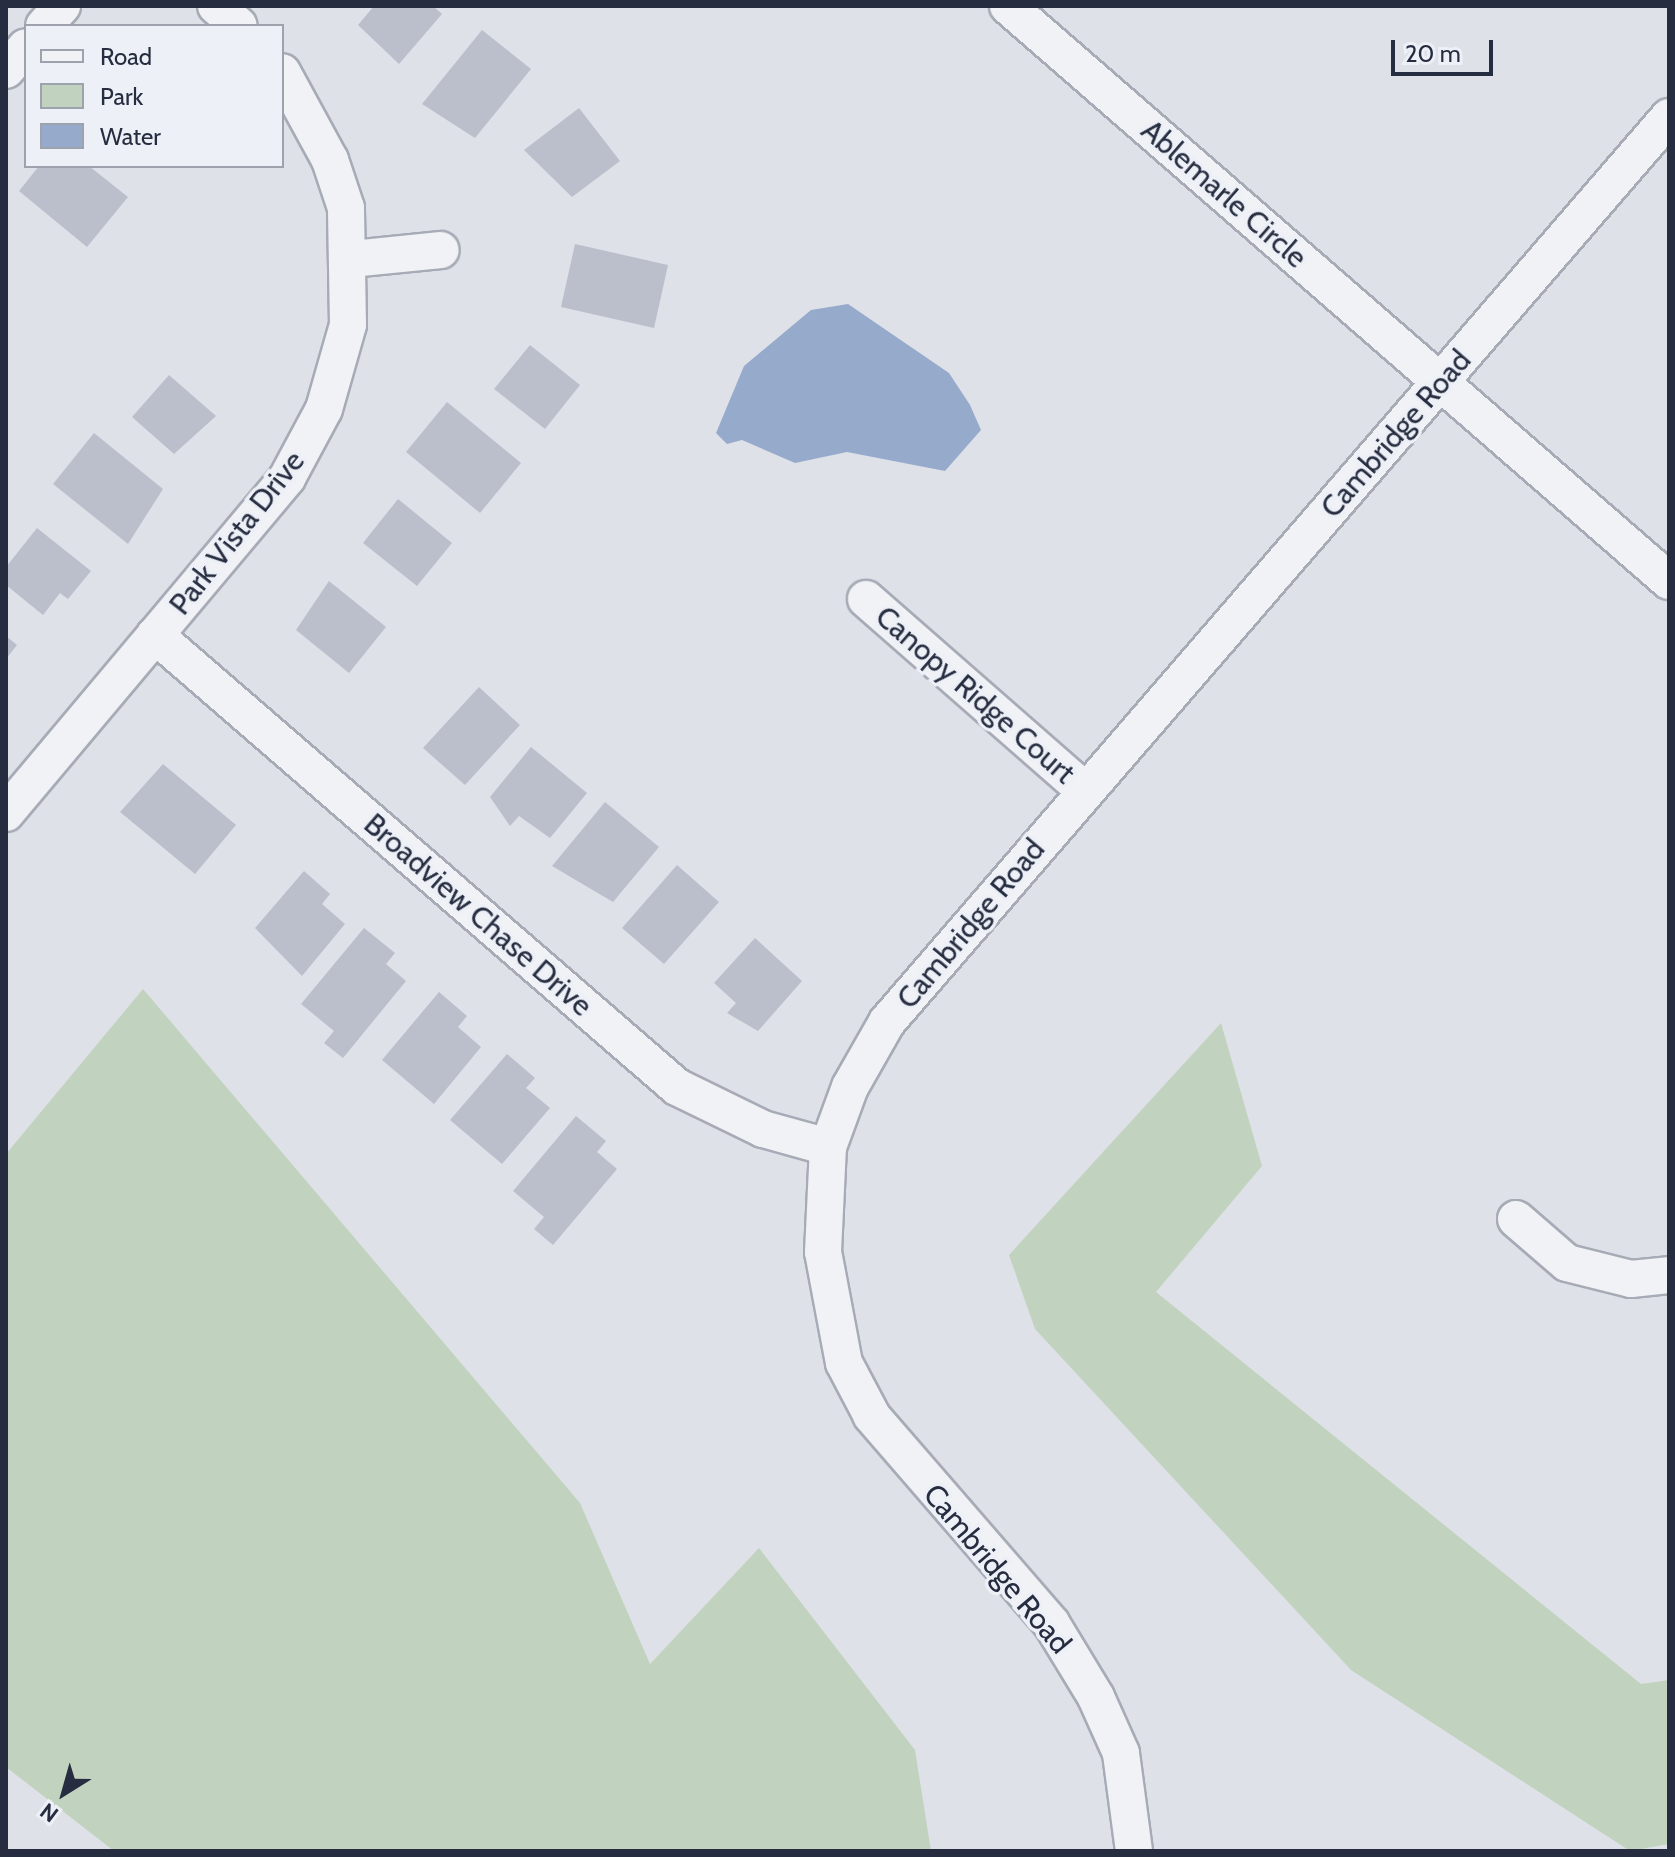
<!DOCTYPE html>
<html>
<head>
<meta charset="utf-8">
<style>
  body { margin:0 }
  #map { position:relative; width:1675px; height:1857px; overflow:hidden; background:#dee1e8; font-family:Cabin,sans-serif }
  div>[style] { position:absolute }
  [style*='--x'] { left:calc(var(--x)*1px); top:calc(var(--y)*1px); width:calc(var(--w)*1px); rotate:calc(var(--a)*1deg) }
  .green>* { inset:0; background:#c1d3be }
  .water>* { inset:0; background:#96aacb }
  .building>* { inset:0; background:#bbbfcb }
  .roads { filter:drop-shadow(2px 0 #a7abb6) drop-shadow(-2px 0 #a7abb6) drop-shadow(0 2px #a7abb6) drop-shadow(0 -2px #a7abb6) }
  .minor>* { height:36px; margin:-18px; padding:0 18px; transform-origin:18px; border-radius:18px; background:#f0f2f6 }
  span { translate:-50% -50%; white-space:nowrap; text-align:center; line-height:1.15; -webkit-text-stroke:7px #edf0f6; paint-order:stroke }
  .street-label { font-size:30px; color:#262d40 }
  .frame { position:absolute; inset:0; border:8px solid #262d40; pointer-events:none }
  .legend { position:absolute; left:24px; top:24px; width:260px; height:144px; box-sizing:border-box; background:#edf0f6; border:2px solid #9da2ad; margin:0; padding:10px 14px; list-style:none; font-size:24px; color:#262d40 }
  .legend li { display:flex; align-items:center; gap:16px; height:40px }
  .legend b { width:40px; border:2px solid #9da2ad }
  .north { position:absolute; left:24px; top:1753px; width:80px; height:80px; -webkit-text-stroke:6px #edf0f6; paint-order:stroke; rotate:217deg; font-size:22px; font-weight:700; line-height:32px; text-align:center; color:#262d40 }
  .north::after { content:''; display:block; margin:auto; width:28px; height:36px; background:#262d40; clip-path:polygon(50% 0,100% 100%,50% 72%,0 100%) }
  .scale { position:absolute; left:1391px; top:40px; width:102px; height:36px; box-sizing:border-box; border:4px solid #262d40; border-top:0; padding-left:10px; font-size:24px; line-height:28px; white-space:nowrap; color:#262d40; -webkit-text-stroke:6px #edf0f6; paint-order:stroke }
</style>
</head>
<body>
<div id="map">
  <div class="green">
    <i style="clip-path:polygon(143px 989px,580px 1503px,650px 1664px,759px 1548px,915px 1750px,931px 1851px,114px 1851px,6px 1767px,6px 1154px)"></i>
    <i style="clip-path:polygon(1221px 1023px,1262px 1166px,1156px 1292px,1641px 1684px,1669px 1680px,1669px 1844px,1630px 1851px,1351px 1670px,1035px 1329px,1009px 1255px)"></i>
  </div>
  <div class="water">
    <i style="clip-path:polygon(848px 304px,949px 373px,970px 405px,981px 430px,945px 471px,847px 452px,795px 463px,742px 440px,727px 444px,716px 433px,744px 366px,811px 310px)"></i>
  </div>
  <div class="building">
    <i style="clip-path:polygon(374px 6px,433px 6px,442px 14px,399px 64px,358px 25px)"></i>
    <i style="clip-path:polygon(482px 30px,531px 69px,475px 138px,422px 104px)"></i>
    <i style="clip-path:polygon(579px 108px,620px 161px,572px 197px,524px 150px)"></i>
    <i style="clip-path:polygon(39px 166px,89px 166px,128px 197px,87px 247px,19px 191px)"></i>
    <i style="clip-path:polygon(575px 244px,668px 265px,654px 328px,561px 307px)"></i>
    <i style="clip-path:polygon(530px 345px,580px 385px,545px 429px,494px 389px)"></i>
    <i style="clip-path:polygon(169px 375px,216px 416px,174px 454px,132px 417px)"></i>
    <i style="clip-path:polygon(447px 402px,521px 463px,480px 513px,406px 452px)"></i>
    <i style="clip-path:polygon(94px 433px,163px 489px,128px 544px,53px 484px)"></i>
    <i style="clip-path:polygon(398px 499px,452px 543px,417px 586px,363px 543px)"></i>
    <i style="clip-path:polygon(37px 528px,91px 571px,68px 599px,60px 593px,43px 615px,6px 585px,6px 567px)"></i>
    <i style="clip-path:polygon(329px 581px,386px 627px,349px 673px,296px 630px)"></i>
    <i style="clip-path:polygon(6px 636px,17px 645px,6px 659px)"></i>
    <i style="clip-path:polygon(479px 687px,520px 725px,465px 785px,423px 748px)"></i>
    <i style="clip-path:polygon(531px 747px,587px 793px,550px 838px,519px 816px,510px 826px,490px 797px)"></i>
    <i style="clip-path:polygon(163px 764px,236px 825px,195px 874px,120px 812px)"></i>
    <i style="clip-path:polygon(605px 802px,659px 847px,613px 902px,552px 866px)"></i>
    <i style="clip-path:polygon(677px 865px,719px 902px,664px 964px,622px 928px)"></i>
    <i style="clip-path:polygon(304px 871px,330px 894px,322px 904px,345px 924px,302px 976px,255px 928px)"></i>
    <i style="clip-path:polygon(364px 928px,395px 953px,386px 964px,406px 981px,343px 1058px,324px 1043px,334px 1031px,301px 1004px)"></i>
    <i style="clip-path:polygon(755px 938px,802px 981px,758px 1031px,727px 1013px,736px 1003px,714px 983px)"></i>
    <i style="clip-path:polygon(439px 992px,467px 1016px,458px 1027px,481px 1047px,434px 1104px,382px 1060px)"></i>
    <i style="clip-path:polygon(507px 1054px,535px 1078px,526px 1088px,550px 1108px,502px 1164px,450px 1120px)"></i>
    <i style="clip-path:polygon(576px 1116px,606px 1141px,597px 1152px,617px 1169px,553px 1245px,534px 1229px,544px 1217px,513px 1191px)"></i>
  </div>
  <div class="roads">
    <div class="minor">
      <i style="--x:216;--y:6;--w:30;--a:41"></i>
      <i style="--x:1008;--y:6;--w:876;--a:41.02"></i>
      <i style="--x:44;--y:26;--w:27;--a:-48"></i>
      <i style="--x:6;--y:70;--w:30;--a:-49"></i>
      <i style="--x:351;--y:259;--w:90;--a:-5.7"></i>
      <i style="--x:866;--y:599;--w:290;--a:41.2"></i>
      <i style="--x:155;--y:635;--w:690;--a:40.89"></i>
      <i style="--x:677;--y:1087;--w:96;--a:26"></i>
      <i style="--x:763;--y:1129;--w:67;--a:15.5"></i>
      <i style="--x:6;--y:813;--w:437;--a:-50"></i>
      <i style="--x:287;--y:478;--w:78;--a:-61.8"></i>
      <i style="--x:324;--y:409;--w:87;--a:-74.1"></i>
      <i style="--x:348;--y:325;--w:117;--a:-91"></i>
      <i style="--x:346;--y:208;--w:51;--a:-108.4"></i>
      <i style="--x:330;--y:160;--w:100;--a:-118.6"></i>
      <i style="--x:1516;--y:1219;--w:67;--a:40.8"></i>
      <i style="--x:1567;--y:1263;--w:66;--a:14"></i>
      <i style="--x:1631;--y:1279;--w:38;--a:-6"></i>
      <i style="--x:1134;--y:1851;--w:99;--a:-97.6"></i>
      <i style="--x:1121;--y:1753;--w:61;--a:-114.1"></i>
      <i style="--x:1096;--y:1697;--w:87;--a:-121.3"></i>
      <i style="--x:1051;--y:1623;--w:274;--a:-130.9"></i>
      <i style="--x:872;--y:1416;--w:60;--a:-117.8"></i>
      <i style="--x:844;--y:1363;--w:113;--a:-100.7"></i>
      <i style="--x:823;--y:1252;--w:105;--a:-87.3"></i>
      <i style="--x:828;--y:1147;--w:64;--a:-69.9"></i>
      <i style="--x:850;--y:1087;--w:75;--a:-60.4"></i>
      <i style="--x:887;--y:1022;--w:1196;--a:-49.17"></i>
    </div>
  </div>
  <div class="street-label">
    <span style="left:1224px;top:194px;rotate:41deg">Ablemarle Circle</span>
    <span style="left:1396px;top:434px;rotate:-49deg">Cambridge Road</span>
    <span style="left:237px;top:533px;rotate:-52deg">Park Vista Drive</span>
    <span style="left:975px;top:695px;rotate:41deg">Canopy Ridge Court</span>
    <span style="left:478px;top:915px;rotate:41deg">Broadview Chase Drive</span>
    <span style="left:971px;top:924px;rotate:-50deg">Cambridge Road</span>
    <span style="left:997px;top:1569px;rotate:50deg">Cambridge Road</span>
  </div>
  <div class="frame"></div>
  <ul class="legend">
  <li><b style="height:10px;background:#f0f2f6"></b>Road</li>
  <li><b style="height:22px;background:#c1d3be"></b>Park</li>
  <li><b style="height:22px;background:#96aacb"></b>Water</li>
  </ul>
  <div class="north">N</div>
  <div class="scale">20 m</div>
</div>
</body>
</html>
